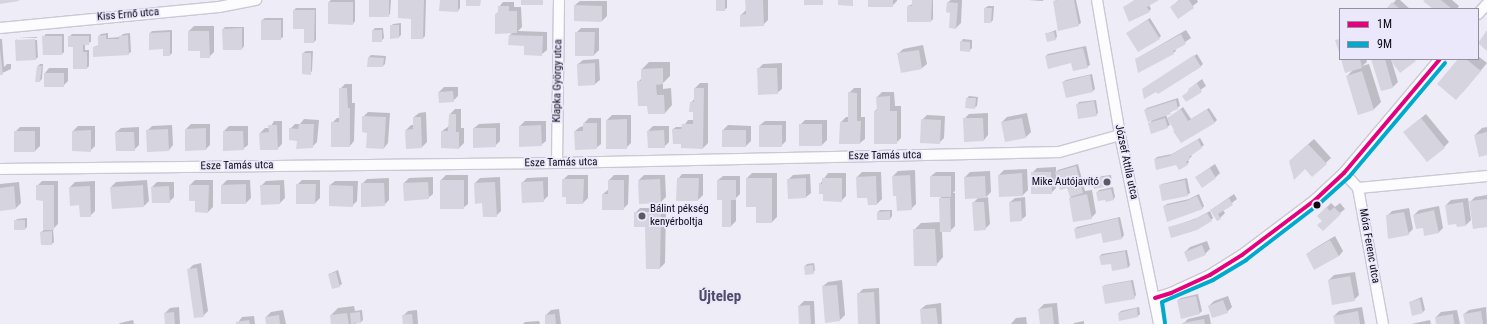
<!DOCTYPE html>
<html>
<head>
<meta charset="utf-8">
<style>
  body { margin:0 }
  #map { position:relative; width:1487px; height:324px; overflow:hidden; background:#eeecf7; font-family:"Roboto Condensed",sans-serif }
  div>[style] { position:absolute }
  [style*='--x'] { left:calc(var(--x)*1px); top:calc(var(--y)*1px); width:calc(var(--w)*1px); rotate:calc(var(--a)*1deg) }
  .shadow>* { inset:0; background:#0003 }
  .building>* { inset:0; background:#d5d4df }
  .roads { filter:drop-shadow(1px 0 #cac8d4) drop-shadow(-1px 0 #cac8d4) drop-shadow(0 1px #cac8d4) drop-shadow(0 -1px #cac8d4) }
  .street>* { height:10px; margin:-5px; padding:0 5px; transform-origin:5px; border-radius:5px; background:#fcfcfe }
  .bus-1>* { height:4px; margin:-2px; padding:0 2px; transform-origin:2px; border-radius:2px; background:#e5007d }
  .bus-2>* { height:4px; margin:-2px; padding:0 2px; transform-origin:2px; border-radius:2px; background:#00a9ce }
  .dots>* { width:11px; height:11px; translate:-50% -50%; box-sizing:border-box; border:2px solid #ebe8fc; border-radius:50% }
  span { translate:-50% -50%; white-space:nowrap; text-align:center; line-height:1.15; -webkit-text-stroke:3.5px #ebe8fc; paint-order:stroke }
  .street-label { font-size:11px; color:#0d0a15 }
  .poi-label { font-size:11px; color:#0d0a15 }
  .right { translate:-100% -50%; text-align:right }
  .left { translate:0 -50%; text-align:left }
  .district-label { font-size:15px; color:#4f4a66; font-weight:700 }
  .legend { position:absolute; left:1339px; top:8px; width:140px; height:52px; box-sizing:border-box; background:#ebe8fc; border:1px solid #928fa0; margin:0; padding:5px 7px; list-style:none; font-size:12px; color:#0d0a15 }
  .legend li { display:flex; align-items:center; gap:8px; height:20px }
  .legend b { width:20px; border:1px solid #928fa0 }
</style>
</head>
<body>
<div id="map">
  <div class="shadow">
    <i style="clip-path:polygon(331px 0,355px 0,355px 21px,353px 24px,329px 2px)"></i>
    <i style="clip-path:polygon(370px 0,391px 0,390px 14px,388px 16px)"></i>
    <i style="clip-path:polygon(399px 0,426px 0,425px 36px,423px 38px,412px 18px)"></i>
    <i style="clip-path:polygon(441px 0,460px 0,460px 8px,458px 11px)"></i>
    <i style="clip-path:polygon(717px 0,727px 0,727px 8px,724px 10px)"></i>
    <i style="clip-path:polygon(746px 0,768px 0,768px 20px,763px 25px,741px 15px,746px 10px)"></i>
    <i style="clip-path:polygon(869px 0,897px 0,897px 1px,892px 6px)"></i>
    <i style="clip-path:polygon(913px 0,933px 0,933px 19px,931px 21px,908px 6px,913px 4px)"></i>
    <i style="clip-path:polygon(951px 0,962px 0,961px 23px,956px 28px,948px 2px)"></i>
    <i style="clip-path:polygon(1028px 0,1044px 0,1042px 1px)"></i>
    <i style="clip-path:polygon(1056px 0,1076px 0,1081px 23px,1078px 25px,1054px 2px)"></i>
    <i style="clip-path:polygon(1135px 0,1157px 0,1149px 5px,1151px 9px,1149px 11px,1124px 7px)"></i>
    <i style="clip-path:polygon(1179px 0,1197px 0,1198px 2px,1178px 17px,1171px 7px)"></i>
    <i style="clip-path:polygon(1396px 0,1400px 0,1410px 9px,1388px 9px)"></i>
    <i style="clip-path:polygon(1426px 0,1452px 0,1459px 6px,1457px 9px,1434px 9px)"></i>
    <i style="clip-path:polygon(580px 1px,607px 1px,607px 16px,602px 21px,575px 5px)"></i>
    <i style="clip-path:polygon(503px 2px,514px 2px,514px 7px,521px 7px,522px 27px,518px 31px,547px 32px,547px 50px,542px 54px,510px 35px,513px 32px,496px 14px,499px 11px,499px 7px)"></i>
    <i style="clip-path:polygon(988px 6px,994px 6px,993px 20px,991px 22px,985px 22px,985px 8px)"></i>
    <i style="clip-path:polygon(296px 8px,316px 8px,316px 40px,314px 42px,294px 10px)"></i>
    <i style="clip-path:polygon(265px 18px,283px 18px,283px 37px,280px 39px,262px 20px)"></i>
    <i style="clip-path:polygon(1150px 18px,1161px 36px,1159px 38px,1130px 31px)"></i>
    <i style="clip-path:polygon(401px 23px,401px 35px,399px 37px,391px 26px,393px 24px)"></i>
    <i style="clip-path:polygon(194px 26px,214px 26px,214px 52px,209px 57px,201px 50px,189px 31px)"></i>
    <i style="clip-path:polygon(225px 27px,244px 27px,244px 46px,242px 49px,223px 29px)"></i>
    <i style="clip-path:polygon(375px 28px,383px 28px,384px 38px,381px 41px,373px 30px)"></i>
    <i style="clip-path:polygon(581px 28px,599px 28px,599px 50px,594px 55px,576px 33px)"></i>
    <i style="clip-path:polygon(172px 30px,172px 53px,170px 55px,150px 33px,152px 31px)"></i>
    <i style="clip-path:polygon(1056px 30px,1057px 37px,1055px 39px,1046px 34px)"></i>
    <i style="clip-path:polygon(1186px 30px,1191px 38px,1175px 49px,1176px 51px,1173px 53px,1136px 59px)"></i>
    <i style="clip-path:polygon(108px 33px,108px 38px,120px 37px,123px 34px,130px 33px,131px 52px,128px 54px,94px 47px,99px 45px,99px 36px,101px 34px)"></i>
    <i style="clip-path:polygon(46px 34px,64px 34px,64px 52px,62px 54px,43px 37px)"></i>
    <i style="clip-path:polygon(72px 34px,91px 34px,91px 42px,85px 44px,85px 50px,89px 50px,89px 66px,87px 68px,74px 68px,74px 46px,69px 37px)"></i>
    <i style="clip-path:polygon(37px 37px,37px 38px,18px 38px)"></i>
    <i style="clip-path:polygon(0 39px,2px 39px,4px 67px,7px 64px,11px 64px,11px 69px,0 74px)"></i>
    <i style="clip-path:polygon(17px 39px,17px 40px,37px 40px,38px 57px,36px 59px,16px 40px)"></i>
    <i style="clip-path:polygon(963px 39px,972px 40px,972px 48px,969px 51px,961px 42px)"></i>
    <i style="clip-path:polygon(923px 45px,927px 64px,922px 68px,898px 54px,903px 49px)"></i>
    <i style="clip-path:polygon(1086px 46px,1090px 65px,1087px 67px,1046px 56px,1048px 54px)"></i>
    <i style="clip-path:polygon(306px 51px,313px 51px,312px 71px,310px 74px,303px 53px)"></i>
    <i style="clip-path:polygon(1197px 54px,1203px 64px,1201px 66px,1158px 93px,1157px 90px,1143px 89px)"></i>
    <i style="clip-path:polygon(371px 55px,386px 56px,385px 64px,383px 66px,368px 66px,369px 57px)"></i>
    <i style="clip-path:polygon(1478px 56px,1487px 63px,1463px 92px,1460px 59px,1478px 59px)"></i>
    <i style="clip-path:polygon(599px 59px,600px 80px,595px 84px,578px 64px,583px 60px)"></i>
    <i style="clip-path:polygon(1342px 59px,1366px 59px,1367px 62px,1362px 66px,1369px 64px,1381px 102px,1374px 109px,1359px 114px,1347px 76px,1354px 69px)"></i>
    <i style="clip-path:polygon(1373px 59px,1391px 59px,1398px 82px,1393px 87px)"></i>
    <i style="clip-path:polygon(649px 62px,670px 62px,670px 76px,663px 83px,663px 89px,671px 88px,672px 105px,665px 113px,648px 105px,638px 82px,642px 78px,642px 69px)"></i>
    <i style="clip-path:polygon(782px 63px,782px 89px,777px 93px,758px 69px,763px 64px)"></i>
    <i style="clip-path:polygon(40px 64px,43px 64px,42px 79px,40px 81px,38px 66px)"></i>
    <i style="clip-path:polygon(49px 68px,68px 68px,68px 81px,63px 86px,45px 73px)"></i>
    <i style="clip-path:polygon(1092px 74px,1095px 89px,1093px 91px,1067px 97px,1063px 82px,1066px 80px)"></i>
    <i style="clip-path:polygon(1202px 79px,1206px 86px,1186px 100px,1184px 96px,1194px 85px)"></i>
    <i style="clip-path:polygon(700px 83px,708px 83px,708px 143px,703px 148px,682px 147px,682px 142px,673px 129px,676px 127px,683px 127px,688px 120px,694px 120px,694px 111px,691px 103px,695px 98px,695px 88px)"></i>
    <i style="clip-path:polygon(345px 84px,352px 84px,352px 103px,355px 103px,354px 141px,350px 146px,332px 123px,337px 118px,340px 118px,340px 89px)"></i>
    <i style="clip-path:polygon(444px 87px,458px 87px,458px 96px,453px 101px,439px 92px)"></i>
    <i style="clip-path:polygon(854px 88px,861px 88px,861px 117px,865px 117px,865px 139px,860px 143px,841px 122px,846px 117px,849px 117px,849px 93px)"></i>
    <i style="clip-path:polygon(882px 92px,894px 92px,895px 106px,901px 106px,901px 138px,896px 143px,875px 111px,878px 108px,877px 97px)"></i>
    <i style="clip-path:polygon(969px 96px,978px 97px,977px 106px,974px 108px,967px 98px)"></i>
    <i style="clip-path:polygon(1178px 98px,1180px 106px,1166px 115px,1170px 125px,1167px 127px,1149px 124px,1154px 118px,1145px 110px,1147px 108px)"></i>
    <i style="clip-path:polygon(1096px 100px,1098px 113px,1096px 115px,1077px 105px,1079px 102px)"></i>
    <i style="clip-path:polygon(1183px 107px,1191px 119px,1209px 108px,1217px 120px,1215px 122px,1175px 130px,1169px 118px)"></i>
    <i style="clip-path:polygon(455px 109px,461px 109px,461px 128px,464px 128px,464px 143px,459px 148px,442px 131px,449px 126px,450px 114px)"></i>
    <i style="clip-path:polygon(368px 112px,390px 113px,388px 143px,384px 148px,368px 132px,363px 117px)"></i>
    <i style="clip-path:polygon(426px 112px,427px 142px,422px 147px,407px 148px,406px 130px,411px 125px,414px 125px,414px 117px,419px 113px)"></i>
    <i style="clip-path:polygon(988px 113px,988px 135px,984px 140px,964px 119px,969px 114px)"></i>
    <i style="clip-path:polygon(1027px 113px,1031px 132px,1026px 137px,1002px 122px,1007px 117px)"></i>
    <i style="clip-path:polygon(1426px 114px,1449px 142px,1444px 147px,1410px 127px)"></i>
    <i style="clip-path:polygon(612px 115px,631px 115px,631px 143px,626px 148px,607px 120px)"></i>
    <i style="clip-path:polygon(927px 115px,945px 116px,944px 138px,939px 143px,922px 120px)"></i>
    <i style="clip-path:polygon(589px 118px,601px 118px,601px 144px,596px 148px,575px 131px,580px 127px,584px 126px,584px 123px)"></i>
    <i style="clip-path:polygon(304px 119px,319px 120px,317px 142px,312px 147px,298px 140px,290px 129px,295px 124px,300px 124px)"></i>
    <i style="clip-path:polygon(805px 120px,827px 120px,827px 140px,822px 145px,800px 125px)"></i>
    <i style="clip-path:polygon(274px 121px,282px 121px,282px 144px,277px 149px,260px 133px,265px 128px,270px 128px)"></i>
    <i style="clip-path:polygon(525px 121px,546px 121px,546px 141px,541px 145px,520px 126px)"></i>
    <i style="clip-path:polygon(765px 121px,786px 121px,786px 141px,781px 146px,760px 125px)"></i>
    <i style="clip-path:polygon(500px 123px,500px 141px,495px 146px,474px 128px,479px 124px)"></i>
    <i style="clip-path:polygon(191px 124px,210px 124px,210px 145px,206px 149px,186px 150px,186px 129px)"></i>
    <i style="clip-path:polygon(172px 125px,173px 145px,169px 150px,147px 131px,152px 126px)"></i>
    <i style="clip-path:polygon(728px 125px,751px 126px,751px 141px,746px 146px,723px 130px)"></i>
    <i style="clip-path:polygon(78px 126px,95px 126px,95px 146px,90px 151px,73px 131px)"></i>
    <i style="clip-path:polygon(229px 126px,248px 126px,248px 145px,243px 149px,224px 131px)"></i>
    <i style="clip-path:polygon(653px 126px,669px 126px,669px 142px,664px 147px,648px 131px)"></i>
    <i style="clip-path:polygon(20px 127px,40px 127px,40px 146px,35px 151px,15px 132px)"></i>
    <i style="clip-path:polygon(139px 127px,139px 145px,134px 150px,116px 132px,121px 128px)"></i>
    <i style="clip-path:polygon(1487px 127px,1487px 154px,1475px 135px,1482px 128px)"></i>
    <i style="clip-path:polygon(1200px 138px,1204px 145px,1191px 155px,1192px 156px,1188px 160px,1189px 162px,1187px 164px,1176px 164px,1155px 159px,1157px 157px,1172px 154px)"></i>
    <i style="clip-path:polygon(1314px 139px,1331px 158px,1312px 176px,1295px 156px)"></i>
    <i style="clip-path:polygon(1078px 164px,1085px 191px,1092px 190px,1096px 213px,1091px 218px,1070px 198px,1071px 197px,1068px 186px,1056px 175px,1056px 188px,1051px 193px,1032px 173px,1037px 168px,1056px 167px,1056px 172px,1058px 170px)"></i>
    <i style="clip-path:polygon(1215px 164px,1220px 173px,1216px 177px,1196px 177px)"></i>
    <i style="clip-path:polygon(1027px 169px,1028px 190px,1023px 195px,1000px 196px,999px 175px,1004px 170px)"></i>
    <i style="clip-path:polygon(915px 170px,916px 204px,911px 209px,897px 195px,893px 176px,898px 171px)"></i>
    <i style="clip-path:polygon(990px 171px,991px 192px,985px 198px,988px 197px,990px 224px,985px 229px,973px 203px,979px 197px,965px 177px,970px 172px)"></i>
    <i style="clip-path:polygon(862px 172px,881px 172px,882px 199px,877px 204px,868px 197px,857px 177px)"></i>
    <i style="clip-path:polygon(936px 172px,955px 172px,955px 191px,953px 193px,955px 193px,955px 226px,950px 231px,942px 231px,943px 257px,936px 265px,914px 230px,921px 223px,941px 222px,940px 198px,943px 196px,931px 176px)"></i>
    <i style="clip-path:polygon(752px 173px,777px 173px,777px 217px,772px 222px,757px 206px,747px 178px)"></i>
    <i style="clip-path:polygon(828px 173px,846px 173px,846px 196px,841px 201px,824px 193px,820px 184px)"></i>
    <i style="clip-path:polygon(682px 174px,703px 174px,703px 195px,698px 200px,678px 179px)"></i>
    <i style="clip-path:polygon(810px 174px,811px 193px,806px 197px,788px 180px,793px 175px)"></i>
    <i style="clip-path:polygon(446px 175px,468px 175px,468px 204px,463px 208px,441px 208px,441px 180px)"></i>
    <i style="clip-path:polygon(568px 175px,588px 175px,588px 198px,583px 203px,563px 180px)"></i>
    <i style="clip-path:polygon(614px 175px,629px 175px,628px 204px,623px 209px,603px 194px,609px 189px,609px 180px)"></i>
    <i style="clip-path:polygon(644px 175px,665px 175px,666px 197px,661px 202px,639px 180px)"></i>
    <i style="clip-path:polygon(1111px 175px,1112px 183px,1110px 185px,1092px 180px,1095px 177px)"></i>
    <i style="clip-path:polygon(723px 176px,740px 176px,740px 194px,736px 198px,736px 221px,731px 226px,718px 180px)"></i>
    <i style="clip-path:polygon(433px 177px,433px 194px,428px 198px,404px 183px,409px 178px)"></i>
    <i style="clip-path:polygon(500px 177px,501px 211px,496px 216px,483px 202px,476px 203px,475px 183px,480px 178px)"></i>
    <i style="clip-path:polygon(548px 177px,548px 196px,543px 201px,522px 183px,527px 178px)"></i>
    <i style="clip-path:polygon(389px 178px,389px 200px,384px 205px,362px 184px,367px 179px)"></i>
    <i style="clip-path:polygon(1187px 178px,1190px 193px,1187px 195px,1160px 186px,1162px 184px)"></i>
    <i style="clip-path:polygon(147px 180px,149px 201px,144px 206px,111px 187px,116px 182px)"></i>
    <i style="clip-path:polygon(195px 180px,213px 180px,213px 207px,208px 212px,196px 200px,190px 185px)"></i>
    <i style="clip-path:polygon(227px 180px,250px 180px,251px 198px,246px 203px,222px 185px)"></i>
    <i style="clip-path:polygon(284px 180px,285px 198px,280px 203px,261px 186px,266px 181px)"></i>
    <i style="clip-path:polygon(302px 180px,320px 180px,320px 198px,315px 203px,297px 203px,297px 185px)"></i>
    <i style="clip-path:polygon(42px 181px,58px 181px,58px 224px,53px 229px,54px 242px,52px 244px,41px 232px,44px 230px,44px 200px,37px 186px)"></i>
    <i style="clip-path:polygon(95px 181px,95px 211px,90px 216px,80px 204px,71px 205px,70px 187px,75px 182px)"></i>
    <i style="clip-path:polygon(335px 181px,358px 181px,357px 201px,352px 206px,330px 185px)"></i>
    <i style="clip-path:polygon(19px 182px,21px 203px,16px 208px,0 210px,0 184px)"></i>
    <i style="clip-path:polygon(157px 182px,174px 182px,174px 197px,169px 202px,152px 187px)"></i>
    <i style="clip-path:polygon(1113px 187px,1115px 197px,1113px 200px,1106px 198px,1097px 193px,1099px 190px)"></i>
    <i style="clip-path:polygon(1199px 194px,1204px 206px,1202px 209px,1164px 206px,1167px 204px,1189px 199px)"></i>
    <i style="clip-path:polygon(1234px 194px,1237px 199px,1223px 210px,1225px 213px,1220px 218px,1211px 210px)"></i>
    <i style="clip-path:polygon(1487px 195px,1487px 226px,1470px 202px,1475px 197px)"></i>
    <i style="clip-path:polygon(1025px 197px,1026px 216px,1021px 220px,1010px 202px,1015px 198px)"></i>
    <i style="clip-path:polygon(1468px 198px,1471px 220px,1466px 225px,1458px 226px,1446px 205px,1451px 200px)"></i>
    <i style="clip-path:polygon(1331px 203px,1335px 207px,1340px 203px,1345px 209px,1340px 213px,1323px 221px,1318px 216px)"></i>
    <i style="clip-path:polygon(1439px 206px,1443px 228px,1438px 233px,1424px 226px,1414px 215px,1419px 210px)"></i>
    <i style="clip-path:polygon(640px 208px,666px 208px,665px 263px,660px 268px,647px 268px,646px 226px,635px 213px)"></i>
    <i style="clip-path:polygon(1409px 208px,1413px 229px,1408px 234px,1387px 216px,1392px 211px)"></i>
    <i style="clip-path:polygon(880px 210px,892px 210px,892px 216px,890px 219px,878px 212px)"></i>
    <i style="clip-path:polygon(1210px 211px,1213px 218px,1211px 220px,1169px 228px,1197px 218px)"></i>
    <i style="clip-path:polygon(1120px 217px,1124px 235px,1122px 238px,1102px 232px,1075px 229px,1077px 227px)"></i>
    <i style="clip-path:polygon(27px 218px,27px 227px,25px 229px,15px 221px,17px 219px)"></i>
    <i style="clip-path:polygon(1335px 236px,1343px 251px,1339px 256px,1307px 254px,1312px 250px)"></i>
    <i style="clip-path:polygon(1207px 241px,1210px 249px,1205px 254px,1185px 252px,1190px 247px)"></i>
    <i style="clip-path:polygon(1127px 250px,1130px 265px,1128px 268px,1112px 262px,1100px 256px,1102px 254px)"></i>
    <i style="clip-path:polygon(201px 263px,208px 311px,203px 316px,188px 270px,193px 265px)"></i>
    <i style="clip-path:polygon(814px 263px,815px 270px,813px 273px,805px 266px,807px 264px)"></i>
    <i style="clip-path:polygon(338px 270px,342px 284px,339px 286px,329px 274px)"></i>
    <i style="clip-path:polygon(1355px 272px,1359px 295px,1354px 300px,1329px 280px,1334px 275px)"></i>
    <i style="clip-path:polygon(842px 280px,845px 315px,840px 320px,823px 286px,828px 282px)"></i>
    <i style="clip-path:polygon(1133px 280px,1136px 295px,1134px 298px,1103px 287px,1105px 285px)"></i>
    <i style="clip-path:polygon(879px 288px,880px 324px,859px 324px,858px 294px,863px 289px)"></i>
    <i style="clip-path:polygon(1198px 294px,1202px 311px,1200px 313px,1182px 317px,1178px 300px,1181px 298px)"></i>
    <i style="clip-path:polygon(1228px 296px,1232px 307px,1227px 312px,1209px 306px,1214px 301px)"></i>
    <i style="clip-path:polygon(1422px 297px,1425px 310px,1423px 312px,1410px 302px)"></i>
    <i style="clip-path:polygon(804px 301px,814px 301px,815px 324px,800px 324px,799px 306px)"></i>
    <i style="clip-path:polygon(941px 303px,942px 324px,922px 324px,921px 309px,926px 305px)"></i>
    <i style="clip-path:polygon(1057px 303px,1059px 324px,1041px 324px,1039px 309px,1044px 304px)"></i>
    <i style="clip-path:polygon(354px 306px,355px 311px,362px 310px,363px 320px,361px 322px,356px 322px,356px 324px,332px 324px,331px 315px,338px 308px)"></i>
    <i style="clip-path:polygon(179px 307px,180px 324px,166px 324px,165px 313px,170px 308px)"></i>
    <i style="clip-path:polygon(1139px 307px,1140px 314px,1138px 316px,1119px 313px,1121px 311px)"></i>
    <i style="clip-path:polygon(1362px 307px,1365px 324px,1336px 324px,1334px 316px,1339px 311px)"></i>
    <i style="clip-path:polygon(1486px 307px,1487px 324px,1466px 324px,1464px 314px,1469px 310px)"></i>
    <i style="clip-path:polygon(559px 309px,561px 324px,547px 324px,546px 315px,551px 310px)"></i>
    <i style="clip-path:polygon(283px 310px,286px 324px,267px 324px,266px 317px,271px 312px)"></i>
    <i style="clip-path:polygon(417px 310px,418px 324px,404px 324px,403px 316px,408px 311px)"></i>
    <i style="clip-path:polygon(1457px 310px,1460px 324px,1437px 324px,1436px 317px,1441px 312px)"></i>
    <i style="clip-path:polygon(1209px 314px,1211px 324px,1183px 324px,1188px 319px)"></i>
    <i style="clip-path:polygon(254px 316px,255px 324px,237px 324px,242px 317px)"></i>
    <i style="clip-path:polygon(1026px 317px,1027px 324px,1011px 324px,1016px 318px)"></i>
    <i style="clip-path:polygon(133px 320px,134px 324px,119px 324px,120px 323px)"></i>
    <i style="clip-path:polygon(1430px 320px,1431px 324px,1410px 324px,1411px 324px)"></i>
    <i style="clip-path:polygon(539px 321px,540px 324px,523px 324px,525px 322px)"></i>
    <i style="clip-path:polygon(1084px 321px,1084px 324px,1073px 324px,1074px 323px)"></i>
  </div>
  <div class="building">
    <i style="clip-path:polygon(0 0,19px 0,19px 1px,0 4px)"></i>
    <i style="clip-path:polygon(369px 0,389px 0,389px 17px,369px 17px)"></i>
    <i style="clip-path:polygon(398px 0,424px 0,423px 39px,411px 39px,411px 19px,398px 18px)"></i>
    <i style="clip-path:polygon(440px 0,458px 0,458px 12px,439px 11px)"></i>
    <i style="clip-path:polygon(466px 0,481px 0,480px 6px,466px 6px)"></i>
    <i style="clip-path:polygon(521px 0,543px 0,543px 5px,521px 5px)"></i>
    <i style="clip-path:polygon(716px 0,725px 0,725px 11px,716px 11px)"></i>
    <i style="clip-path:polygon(745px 0,763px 0,764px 26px,740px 27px,740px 15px,746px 14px)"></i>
    <i style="clip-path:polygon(804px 0,823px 0,823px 5px,804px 5px)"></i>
    <i style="clip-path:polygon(838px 0,853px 0,853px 6px,838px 5px)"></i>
    <i style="clip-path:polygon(868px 0,893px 0,893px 7px,868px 7px)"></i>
    <i style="clip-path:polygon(912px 0,932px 0,931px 22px,907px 22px,907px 6px,912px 6px)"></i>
    <i style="clip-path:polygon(1058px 0,1074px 0,1079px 26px,1058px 31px,1053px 1px)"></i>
    <i style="clip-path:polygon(1135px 0,1159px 0,1147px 7px,1150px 12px,1129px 22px,1123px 7px)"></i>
    <i style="clip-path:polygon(1180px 0,1189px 0,1194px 8px,1178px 19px,1170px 7px)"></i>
    <i style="clip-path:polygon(1425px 0,1441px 0,1452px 9px,1433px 9px,1423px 1px)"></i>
    <i style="clip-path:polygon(328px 2px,353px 2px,353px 25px,328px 24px)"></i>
    <i style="clip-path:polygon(947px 2px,958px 3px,956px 29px,949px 28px,950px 13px,946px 12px)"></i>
    <i style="clip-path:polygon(1392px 2px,1400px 9px,1386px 9px)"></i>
    <i style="clip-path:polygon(574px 5px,602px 6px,602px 22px,574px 21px)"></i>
    <i style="clip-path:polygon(498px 6px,509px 6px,509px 11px,517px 11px,517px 33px,495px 34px,495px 14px,498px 13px)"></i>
    <i style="clip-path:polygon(984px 8px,992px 8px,991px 23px,984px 23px)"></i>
    <i style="clip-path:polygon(293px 10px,315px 10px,314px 43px,304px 43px,304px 29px,293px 29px)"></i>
    <i style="clip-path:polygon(261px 20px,281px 20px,281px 40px,261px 40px)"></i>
    <i style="clip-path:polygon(1148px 20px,1160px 39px,1138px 52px,1126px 33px)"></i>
    <i style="clip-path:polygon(390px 25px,399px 25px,399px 38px,390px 39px)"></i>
    <i style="clip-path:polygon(242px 28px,242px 50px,223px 50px,222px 29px)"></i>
    <i style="clip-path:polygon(372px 30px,382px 30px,382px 42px,372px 42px)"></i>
    <i style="clip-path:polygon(1487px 30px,1487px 51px,1478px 43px)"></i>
    <i style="clip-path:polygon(188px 31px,209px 31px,210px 58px,200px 58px,200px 51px,188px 51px)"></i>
    <i style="clip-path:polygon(170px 32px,170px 56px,163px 56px,163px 49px,149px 50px,149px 33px)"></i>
    <i style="clip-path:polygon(575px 32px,595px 32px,594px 56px,575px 56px)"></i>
    <i style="clip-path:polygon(1054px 32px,1056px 40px,1047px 42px,1045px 33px)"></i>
    <i style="clip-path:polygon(1181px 34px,1186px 44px,1173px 51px,1174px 54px,1138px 73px,1135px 59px)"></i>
    <i style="clip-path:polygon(106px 35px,106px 39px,119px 39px,119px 36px,128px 35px,129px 55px,93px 57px,93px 47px,98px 46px,98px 36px)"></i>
    <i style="clip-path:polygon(509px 35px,543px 36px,542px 56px,524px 55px,524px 46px,508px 45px)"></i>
    <i style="clip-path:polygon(42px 36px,62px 36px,62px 55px,43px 55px)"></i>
    <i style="clip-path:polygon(68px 36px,89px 36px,89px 45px,83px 45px,83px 52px,87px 52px,87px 69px,73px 69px,73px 47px,68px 47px)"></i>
    <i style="clip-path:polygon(35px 39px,36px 60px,16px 61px,15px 40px)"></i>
    <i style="clip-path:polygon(1340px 39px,1340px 55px,1335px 40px)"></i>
    <i style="clip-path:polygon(960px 41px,970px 42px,970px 52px,960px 51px)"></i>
    <i style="clip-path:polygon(1083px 48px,1088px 68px,1073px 71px,1071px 63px,1048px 69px,1045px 56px)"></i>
    <i style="clip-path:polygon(0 49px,3px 75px,0 75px)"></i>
    <i style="clip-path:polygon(919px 50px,922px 69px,901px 73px,897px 53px)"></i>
    <i style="clip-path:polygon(302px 53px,311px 53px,311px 75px,302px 74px)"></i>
    <i style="clip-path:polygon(1194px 55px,1201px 67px,1158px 94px,1156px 92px,1144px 99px,1142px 89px)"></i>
    <i style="clip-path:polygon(368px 57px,384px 58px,383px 67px,367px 67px)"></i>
    <i style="clip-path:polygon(1341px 59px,1360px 59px,1362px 68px,1345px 73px)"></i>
    <i style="clip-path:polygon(1371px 59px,1385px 59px,1393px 88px,1381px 91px)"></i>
    <i style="clip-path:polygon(1393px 59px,1414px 59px,1416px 61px,1400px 73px,1391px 61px)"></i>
    <i style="clip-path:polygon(1458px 59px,1466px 59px,1481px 71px,1456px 100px,1437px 84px)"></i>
    <i style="clip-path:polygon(595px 63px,595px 85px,578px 86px,577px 64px)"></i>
    <i style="clip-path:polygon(37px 66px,42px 66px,40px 82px,35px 82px)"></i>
    <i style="clip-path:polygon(663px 68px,663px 84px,656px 85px,657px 95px,664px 95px,665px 114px,648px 114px,647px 106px,638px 106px,637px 81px,641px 81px,641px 69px)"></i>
    <i style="clip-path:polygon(757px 68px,777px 68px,778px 94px,758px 95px)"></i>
    <i style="clip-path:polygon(1362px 71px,1374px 110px,1358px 115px,1346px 76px)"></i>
    <i style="clip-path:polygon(44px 73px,64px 73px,64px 87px,44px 87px)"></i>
    <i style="clip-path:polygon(1090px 75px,1093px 92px,1066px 98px,1062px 82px)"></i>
    <i style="clip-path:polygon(1197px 83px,1202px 92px,1186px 102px,1182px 96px,1189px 91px,1188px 89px)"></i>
    <i style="clip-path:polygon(339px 88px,347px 88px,348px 108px,350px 108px,350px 147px,331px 147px,331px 122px,339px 122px)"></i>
    <i style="clip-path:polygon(694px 88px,704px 88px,703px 149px,681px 148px,681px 144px,673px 144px,672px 129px,681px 129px,682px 124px,693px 124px,693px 112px,689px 112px,690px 102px,694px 102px)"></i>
    <i style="clip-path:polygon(453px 91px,454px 102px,439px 103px,438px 92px)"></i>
    <i style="clip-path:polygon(848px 92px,857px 93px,857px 121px,861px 121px,860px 144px,839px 144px,840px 122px,848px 122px)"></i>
    <i style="clip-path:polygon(890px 96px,890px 111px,897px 111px,897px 144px,874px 144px,874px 111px,877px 111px,876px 97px)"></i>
    <i style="clip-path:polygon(966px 98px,976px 98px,975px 109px,965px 108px)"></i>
    <i style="clip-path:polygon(1176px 100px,1178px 109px,1170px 112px,1171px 114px,1148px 122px,1144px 110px)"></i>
    <i style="clip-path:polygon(1094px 101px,1097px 116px,1078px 119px,1076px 104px)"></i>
    <i style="clip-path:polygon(1181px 109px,1188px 121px,1207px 109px,1215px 123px,1181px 143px,1173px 131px,1174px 130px,1167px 118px)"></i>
    <i style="clip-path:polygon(449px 114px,456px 114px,456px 132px,459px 132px,459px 149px,441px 148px,441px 131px,448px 131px)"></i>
    <i style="clip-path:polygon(362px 116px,386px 117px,384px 149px,366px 148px,367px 133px,362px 132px)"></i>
    <i style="clip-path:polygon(413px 117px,421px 117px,422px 148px,406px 149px,405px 130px,413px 129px)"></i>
    <i style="clip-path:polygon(963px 118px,983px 118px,984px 141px,964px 142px)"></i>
    <i style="clip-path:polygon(1022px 118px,1026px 138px,1005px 142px,1001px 122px)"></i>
    <i style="clip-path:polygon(1165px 118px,1168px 128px,1151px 134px,1148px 123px)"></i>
    <i style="clip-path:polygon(1421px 118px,1445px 148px,1427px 162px,1403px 132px)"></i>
    <i style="clip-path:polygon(627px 119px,627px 149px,606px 149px,606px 120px)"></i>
    <i style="clip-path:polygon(921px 119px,941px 120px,940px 144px,920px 143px)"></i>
    <i style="clip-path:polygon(583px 123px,597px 123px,597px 149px,575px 150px,574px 131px,583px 131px)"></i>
    <i style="clip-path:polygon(299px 124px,314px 124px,313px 148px,296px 149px,297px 141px,289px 140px,289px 128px,298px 129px)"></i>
    <i style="clip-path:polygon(799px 124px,822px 124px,822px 146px,799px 146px)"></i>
    <i style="clip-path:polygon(268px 125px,277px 125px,278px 150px,260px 150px,259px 133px,269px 132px)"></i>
    <i style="clip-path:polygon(541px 125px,542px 146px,519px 147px,519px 126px)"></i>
    <i style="clip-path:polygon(759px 125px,782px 125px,782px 147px,759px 147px)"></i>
    <i style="clip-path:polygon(206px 128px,206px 150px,185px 151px,185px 129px)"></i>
    <i style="clip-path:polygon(473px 128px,496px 128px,496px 147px,473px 148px)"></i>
    <i style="clip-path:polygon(168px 129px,169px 151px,147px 152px,146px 130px)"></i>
    <i style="clip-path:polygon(91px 130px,91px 152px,72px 151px,72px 131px)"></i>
    <i style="clip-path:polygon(664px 130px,665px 148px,648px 148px,647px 131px)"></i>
    <i style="clip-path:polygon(722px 130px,746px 130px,746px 147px,722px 147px)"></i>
    <i style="clip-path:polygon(14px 131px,35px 131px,35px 152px,14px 152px)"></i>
    <i style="clip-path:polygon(223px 131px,243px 131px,244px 150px,223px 151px)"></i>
    <i style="clip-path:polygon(115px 132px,134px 132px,135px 151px,116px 151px)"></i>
    <i style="clip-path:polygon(1487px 132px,1487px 155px,1479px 157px,1474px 135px)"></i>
    <i style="clip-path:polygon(1198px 139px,1202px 148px,1189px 157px,1190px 159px,1186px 162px,1188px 165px,1179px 170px,1176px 165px,1156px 170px,1154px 159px,1169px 156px)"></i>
    <i style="clip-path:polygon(1308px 144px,1327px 164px,1312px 177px,1305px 169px,1294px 180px,1289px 161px)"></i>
    <i style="clip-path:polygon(1076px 166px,1083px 193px,1070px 197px,1067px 188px,1060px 190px,1055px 172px)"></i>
    <i style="clip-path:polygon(1210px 168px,1216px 178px,1202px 188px,1195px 177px)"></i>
    <i style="clip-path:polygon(1031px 172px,1051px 172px,1052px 194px,1031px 194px)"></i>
    <i style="clip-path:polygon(1022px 173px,1023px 196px,999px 197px,998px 175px)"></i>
    <i style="clip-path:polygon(910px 175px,912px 210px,897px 211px,896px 196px,893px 196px,892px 176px)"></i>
    <i style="clip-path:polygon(876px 176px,877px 205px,868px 205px,867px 198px,857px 198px,856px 177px)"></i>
    <i style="clip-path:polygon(930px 176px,951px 176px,951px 197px,930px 197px)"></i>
    <i style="clip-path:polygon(985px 176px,986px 198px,965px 199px,964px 177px)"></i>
    <i style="clip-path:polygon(1109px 176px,1110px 186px,1094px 189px,1091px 179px)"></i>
    <i style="clip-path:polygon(677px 178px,699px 178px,698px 201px,676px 201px)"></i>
    <i style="clip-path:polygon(746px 178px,772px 178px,772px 223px,756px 223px,756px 207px,746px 207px)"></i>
    <i style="clip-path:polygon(806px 178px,806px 198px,788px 199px,787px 179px)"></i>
    <i style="clip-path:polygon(822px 178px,842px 178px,842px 202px,823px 201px,823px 194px,819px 194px,819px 183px,822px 184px)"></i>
    <i style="clip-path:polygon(562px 179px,584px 179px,583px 204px,566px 204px,566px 197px,562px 197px)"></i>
    <i style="clip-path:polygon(660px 179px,661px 203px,639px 204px,638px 180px)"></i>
    <i style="clip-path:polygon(440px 180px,464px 180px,464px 209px,440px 209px)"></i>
    <i style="clip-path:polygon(608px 180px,624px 180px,624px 210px,602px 210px,602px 194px,608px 194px)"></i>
    <i style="clip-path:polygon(717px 180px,736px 180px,736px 200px,731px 200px,731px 227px,722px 227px,722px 200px,717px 200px)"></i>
    <i style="clip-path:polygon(1185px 180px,1188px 196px,1162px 201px,1159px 185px)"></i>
    <i style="clip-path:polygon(543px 181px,544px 202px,522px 203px,521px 182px)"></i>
    <i style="clip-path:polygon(428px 182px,429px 199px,404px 201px,403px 183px)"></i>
    <i style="clip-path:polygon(495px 182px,497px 217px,483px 217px,482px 203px,475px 204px,474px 183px)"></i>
    <i style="clip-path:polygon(361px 183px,384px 183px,385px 206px,361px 207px)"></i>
    <i style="clip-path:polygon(246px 184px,246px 204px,221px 204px,221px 185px)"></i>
    <i style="clip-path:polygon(296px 184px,316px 184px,315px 204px,296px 204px)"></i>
    <i style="clip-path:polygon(36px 185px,54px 185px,54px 230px,43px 230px,43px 201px,36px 200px)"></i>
    <i style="clip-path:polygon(143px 185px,144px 207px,112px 209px,110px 187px)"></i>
    <i style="clip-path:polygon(189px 185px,209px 185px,208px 213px,195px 212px,195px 201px,189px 201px)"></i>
    <i style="clip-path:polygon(260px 185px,280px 185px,280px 204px,261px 205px)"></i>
    <i style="clip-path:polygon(329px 185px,353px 186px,353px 207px,329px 206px)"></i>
    <i style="clip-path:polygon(14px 186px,16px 209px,0 211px,0 188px)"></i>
    <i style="clip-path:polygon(90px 186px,91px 217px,80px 217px,79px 205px,70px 206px,69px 187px)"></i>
    <i style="clip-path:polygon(169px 186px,170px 203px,152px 203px,151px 187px)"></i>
    <i style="clip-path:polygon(1111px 189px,1114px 200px,1106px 202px,1105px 200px,1098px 201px,1096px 192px)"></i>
    <i style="clip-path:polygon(1087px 194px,1092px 219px,1073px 222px,1069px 198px)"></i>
    <i style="clip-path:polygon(1197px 196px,1203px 209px,1167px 222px,1163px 206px,1186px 201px)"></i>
    <i style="clip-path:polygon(939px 198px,950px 198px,951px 232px,940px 232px)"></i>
    <i style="clip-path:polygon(1229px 198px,1233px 205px,1218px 214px,1221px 219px,1217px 221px,1210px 210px)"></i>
    <i style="clip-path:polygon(1487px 199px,1487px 227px,1473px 229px,1469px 201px)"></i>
    <i style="clip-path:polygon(1021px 201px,1022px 221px,1010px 222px,1009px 202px)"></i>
    <i style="clip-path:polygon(972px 202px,984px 202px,986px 230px,974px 231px)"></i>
    <i style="clip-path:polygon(1463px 202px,1466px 226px,1457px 227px,1456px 224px,1448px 225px,1445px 205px)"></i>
    <i style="clip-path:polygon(1326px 207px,1330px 211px,1334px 207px,1341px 214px,1323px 231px,1317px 225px,1322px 221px,1317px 216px)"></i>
    <i style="clip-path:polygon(1434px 210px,1439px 233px,1424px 236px,1423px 228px,1416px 229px,1413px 215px)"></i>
    <i style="clip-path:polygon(890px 211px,890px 220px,877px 220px,877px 212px)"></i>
    <i style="clip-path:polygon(634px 212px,661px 212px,660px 269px,646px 269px,645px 227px,634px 227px)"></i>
    <i style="clip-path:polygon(1404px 212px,1409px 235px,1388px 239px,1386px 215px)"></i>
    <i style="clip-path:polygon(1207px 213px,1212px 221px,1197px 230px,1171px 238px,1168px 227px,1193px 220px)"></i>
    <i style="clip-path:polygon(1118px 218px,1122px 239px,1103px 243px,1101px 233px,1076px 239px,1074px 229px)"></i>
    <i style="clip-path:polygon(14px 220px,25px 220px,25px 230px,14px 230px)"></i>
    <i style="clip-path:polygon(913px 229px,935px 229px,937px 266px,914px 266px)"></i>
    <i style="clip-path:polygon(52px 231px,52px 245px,41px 245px,40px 232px)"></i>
    <i style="clip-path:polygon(1330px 240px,1339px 256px,1314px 270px,1306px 254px)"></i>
    <i style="clip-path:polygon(1202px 245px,1206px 255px,1188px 262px,1184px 252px)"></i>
    <i style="clip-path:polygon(1125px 251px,1128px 268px,1112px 271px,1111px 264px,1101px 265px,1099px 256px)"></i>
    <i style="clip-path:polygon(813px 265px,814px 274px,805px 275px,804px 266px)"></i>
    <i style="clip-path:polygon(197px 268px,204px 317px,194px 318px,187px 269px)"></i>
    <i style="clip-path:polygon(336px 272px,340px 287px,332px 289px,328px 274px)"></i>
    <i style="clip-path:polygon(1350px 276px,1355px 301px,1332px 305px,1328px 280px)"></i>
    <i style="clip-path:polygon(1131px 281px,1135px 299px,1105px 304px,1102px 286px)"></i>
    <i style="clip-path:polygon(837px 285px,840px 321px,825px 323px,822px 286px)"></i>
    <i style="clip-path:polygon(874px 292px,876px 324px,858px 324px,857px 293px)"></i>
    <i style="clip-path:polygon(1196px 296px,1200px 314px,1181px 319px,1177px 300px)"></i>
    <i style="clip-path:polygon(1420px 299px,1423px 313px,1412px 316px,1409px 302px)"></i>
    <i style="clip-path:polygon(1223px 300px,1228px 313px,1212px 318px,1208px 306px)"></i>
    <i style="clip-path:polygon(810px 305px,811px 324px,799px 324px,798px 306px)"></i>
    <i style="clip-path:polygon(1052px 307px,1054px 324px,1040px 324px,1038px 309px)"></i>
    <i style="clip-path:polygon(936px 308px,938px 324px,921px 324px,920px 309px)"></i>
    <i style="clip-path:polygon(1137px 308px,1138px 317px,1119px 321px,1118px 313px)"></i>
    <i style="clip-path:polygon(1358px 311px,1360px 324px,1335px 324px,1333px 316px)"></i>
    <i style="clip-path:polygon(1481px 311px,1483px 324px,1465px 324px,1463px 314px)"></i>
    <i style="clip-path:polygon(174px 312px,175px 324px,165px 324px,164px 313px)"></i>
    <i style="clip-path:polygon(360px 312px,361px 323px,351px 324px,350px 313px)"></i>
    <i style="clip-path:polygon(347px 313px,349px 324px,331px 324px,330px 315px)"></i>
    <i style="clip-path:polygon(412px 314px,413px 324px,403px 324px,402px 315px)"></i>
    <i style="clip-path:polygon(555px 314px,556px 324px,545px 324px,545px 315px)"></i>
    <i style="clip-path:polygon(1453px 314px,1454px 324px,1436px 324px,1435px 317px)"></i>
    <i style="clip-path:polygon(279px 315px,280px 324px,266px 324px,265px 317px)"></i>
    <i style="clip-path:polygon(1204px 319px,1205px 324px,1182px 324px,1182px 323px)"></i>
    <i style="clip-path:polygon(249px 320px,250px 324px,236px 324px,236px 322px)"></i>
  </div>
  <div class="roads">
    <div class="street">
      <i style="--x:1097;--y:0;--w:137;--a:80.3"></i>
      <i style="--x:1120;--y:135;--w:193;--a:78.3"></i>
      <i style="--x:1478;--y:14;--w:13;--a:-48"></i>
      <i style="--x:0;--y:28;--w:220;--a:-5.5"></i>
      <i style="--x:219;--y:7;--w:38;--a:-11"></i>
      <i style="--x:557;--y:163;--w:163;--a:-89.3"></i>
      <i style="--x:0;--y:169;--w:557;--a:-0.62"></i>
      <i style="--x:557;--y:163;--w:502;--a:-1.26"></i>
      <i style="--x:1059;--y:152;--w:63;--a:-15.6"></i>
      <i style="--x:1344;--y:173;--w:21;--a:47"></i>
      <i style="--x:1358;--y:188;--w:138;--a:79.6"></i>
      <i style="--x:1358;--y:188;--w:130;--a:-5.3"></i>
      <i style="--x:1155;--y:298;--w:17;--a:-17"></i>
      <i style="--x:1171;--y:293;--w:43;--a:-24.8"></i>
      <i style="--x:1210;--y:275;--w:38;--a:-32"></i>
      <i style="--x:1242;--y:255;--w:91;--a:-37"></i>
      <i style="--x:1315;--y:200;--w:40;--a:-43"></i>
      <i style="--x:1344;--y:173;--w:149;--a:-49.9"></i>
    </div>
  </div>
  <div class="bus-1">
    <i style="--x:1155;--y:298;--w:17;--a:-17"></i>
    <i style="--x:1171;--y:293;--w:43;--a:-24.8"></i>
    <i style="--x:1210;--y:275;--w:38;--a:-32"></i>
    <i style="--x:1242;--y:255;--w:91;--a:-37"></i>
    <i style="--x:1315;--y:200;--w:40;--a:-43"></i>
    <i style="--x:1344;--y:173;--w:149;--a:-49.9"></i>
  </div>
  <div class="bus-2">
    <i style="--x:1165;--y:323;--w:21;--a:-98"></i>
    <i style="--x:1162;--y:302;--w:56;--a:-23.3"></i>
    <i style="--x:1213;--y:280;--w:39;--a:-31"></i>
    <i style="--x:1246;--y:260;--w:92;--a:-37.5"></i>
    <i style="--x:1319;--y:204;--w:40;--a:-42"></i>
    <i style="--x:1349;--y:177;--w:149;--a:-49.9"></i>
  </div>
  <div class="dots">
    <i style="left:1107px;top:182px;background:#5c5964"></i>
    <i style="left:1317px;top:205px;background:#0d0a15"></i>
    <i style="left:642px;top:216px;background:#5c5964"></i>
  </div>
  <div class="street-label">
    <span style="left:128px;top:15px;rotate:-5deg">Kiss Ernő utca</span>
    <span style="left:558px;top:81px;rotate:-89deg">Klapka György utca</span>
    <span style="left:885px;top:156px;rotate:-1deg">Esze Tamás utca</span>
    <span style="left:1126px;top:162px;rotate:78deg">József Attila utca</span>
    <span style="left:561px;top:163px;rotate:-1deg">Esze Tamás utca</span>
    <span style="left:237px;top:166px;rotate:-1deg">Esze Tamás utca</span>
    <span style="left:1369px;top:246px;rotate:80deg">Móra Ferenc utca</span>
  </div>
  <div class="poi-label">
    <span class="right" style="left:1099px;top:182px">Mike Autójavító</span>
    <span class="left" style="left:650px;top:216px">Bálint pékség<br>kenyérboltja</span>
  </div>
  <div class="district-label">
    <span style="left:720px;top:297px">Újtelep</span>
  </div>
  <ul class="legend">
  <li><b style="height:5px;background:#e5007d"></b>1M</li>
  <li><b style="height:5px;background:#00a9ce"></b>9M</li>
  </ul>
</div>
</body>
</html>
